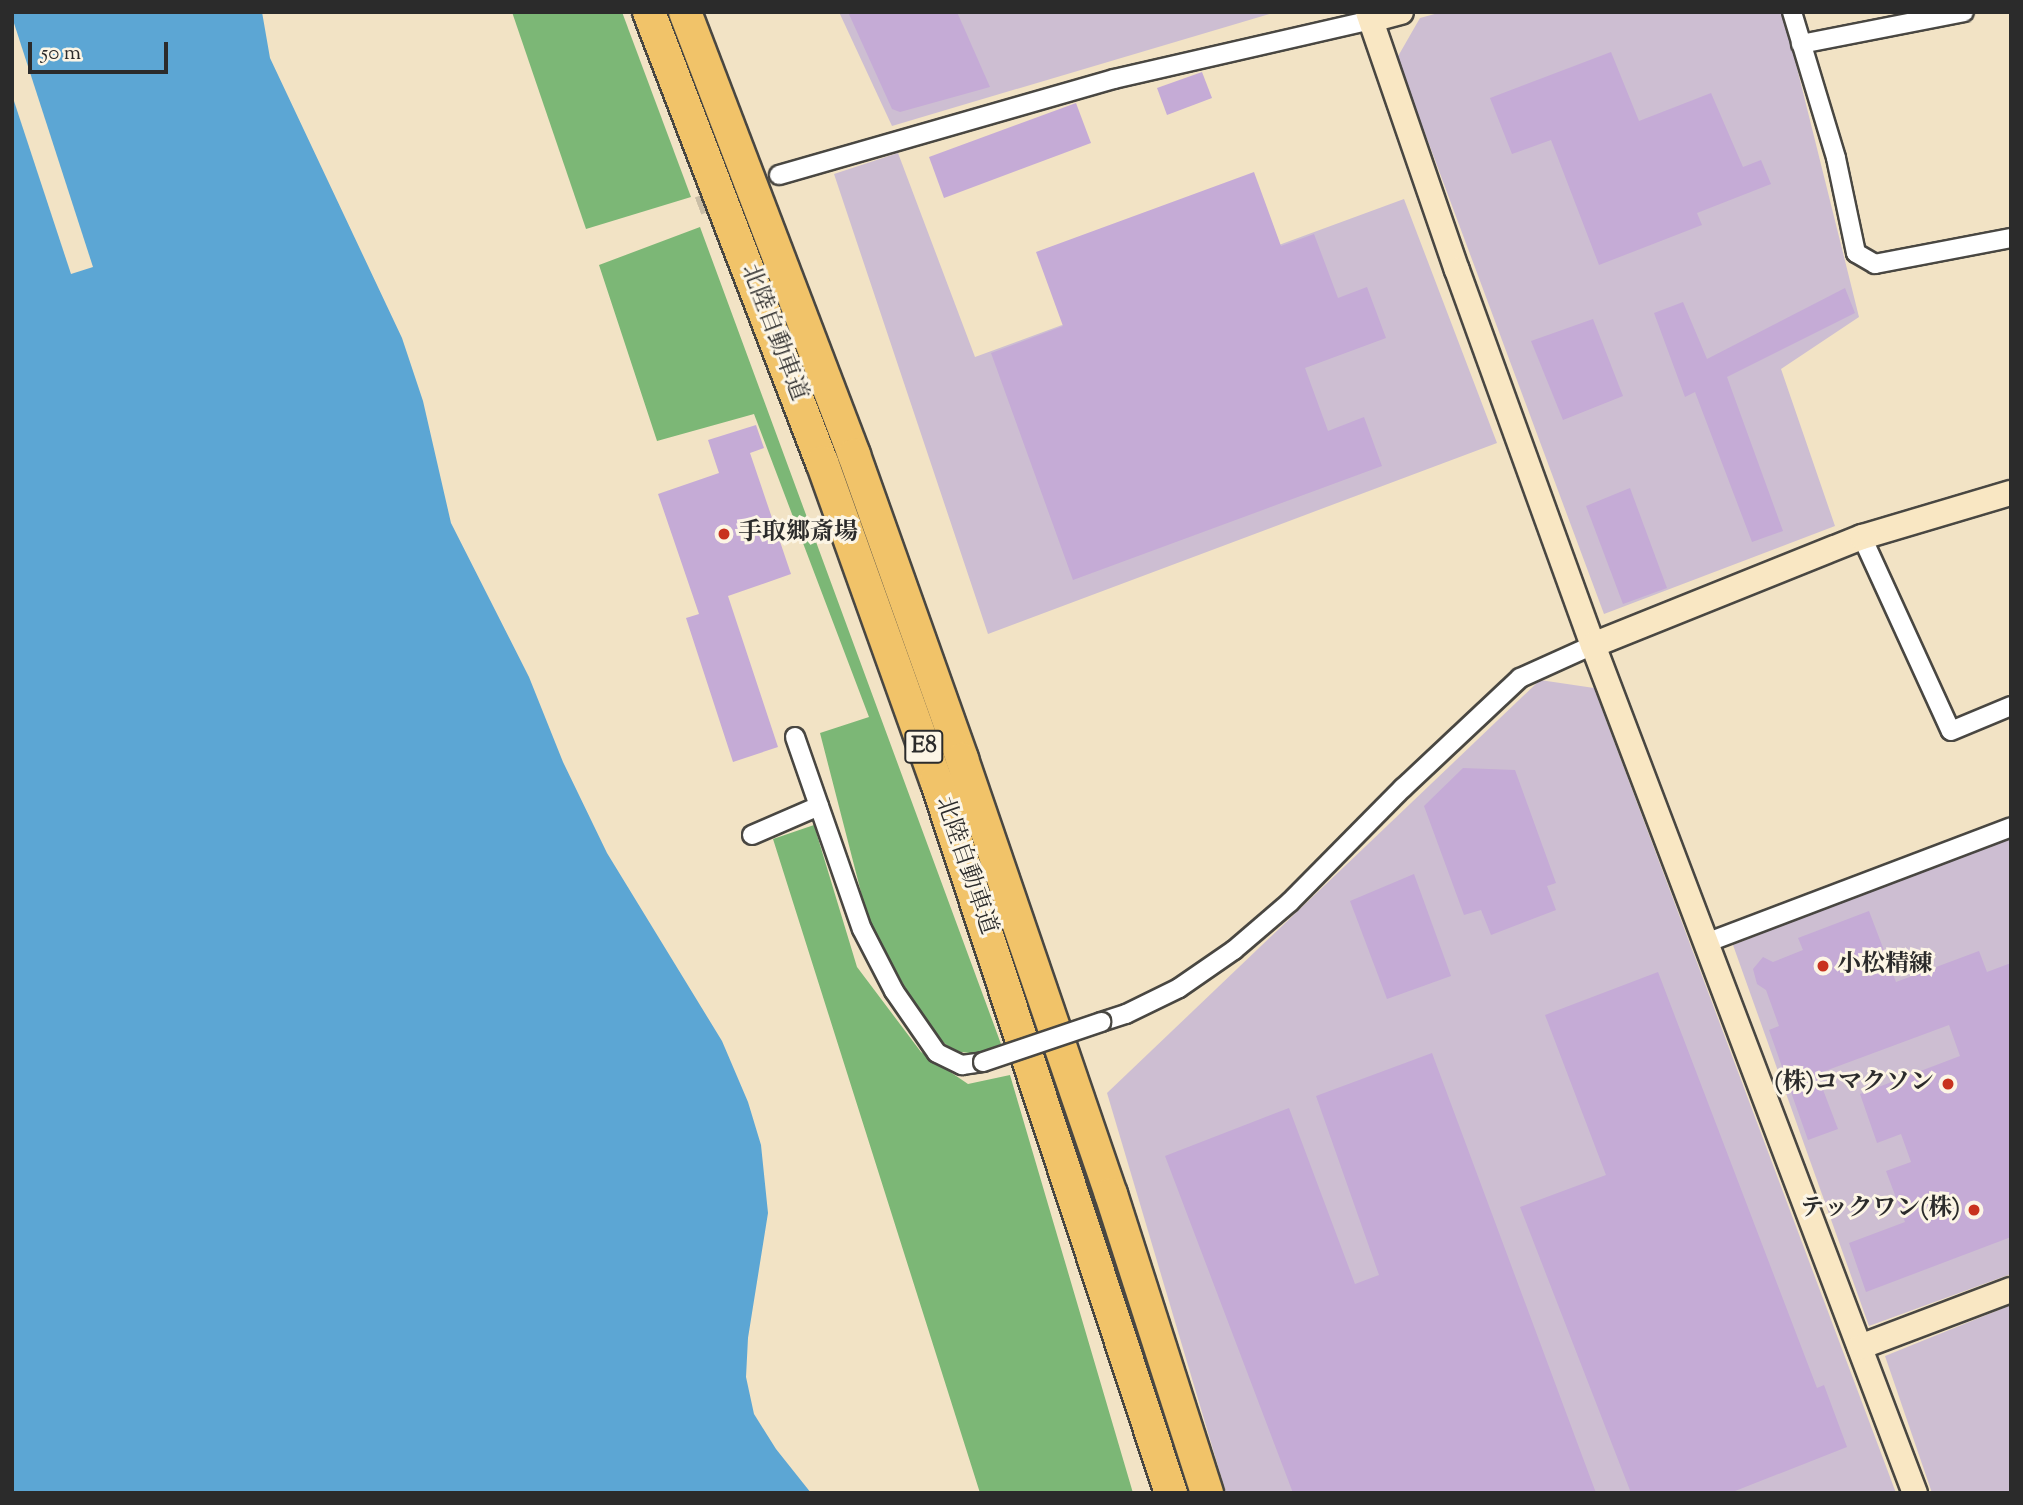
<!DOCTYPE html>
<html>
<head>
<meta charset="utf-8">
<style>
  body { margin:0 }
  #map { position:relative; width:2023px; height:1505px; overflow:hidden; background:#f2e3c5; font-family:"Sorts Mill Goudy","Noto Serif JP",serif }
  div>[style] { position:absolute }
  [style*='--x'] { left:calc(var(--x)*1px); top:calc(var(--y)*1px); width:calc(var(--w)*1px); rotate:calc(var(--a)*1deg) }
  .industrial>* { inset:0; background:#cdbed2 }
  .forest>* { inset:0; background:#7cb776 }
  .water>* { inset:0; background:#5ca6d4 }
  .pier>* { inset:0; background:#f2e3c5 }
  .building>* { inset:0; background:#c5abd6 }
  .street-tunnel>* { height:18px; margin-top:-9px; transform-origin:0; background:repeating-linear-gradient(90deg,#cabea6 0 18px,transparent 0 27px) }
  .roads { filter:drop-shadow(2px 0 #494742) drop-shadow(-2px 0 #494742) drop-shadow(0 2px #494742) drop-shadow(0 -2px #494742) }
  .street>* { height:18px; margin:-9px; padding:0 9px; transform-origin:9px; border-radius:9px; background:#fff }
  .secondary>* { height:24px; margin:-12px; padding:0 12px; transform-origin:12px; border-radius:12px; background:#f9e7c3 }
  .highway>* { height:32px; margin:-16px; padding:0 16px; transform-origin:16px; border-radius:16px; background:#f1c369 }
  .bridges { filter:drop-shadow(2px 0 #494742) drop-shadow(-2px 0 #494742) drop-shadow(0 2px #494742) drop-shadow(0 -2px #494742) }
  .street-bridge>* { height:18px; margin:-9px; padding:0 9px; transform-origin:9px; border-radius:9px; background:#fff }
  .dots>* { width:19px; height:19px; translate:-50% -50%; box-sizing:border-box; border:4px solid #fcf5e5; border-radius:50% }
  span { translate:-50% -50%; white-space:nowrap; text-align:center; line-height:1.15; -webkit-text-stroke:6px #fcf5e5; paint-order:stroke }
  .shield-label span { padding:2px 5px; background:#fcf5e5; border:2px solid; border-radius:5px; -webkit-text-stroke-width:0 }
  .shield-label { font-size:23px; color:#2b2b2b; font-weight:700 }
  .street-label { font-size:24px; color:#2b2b2b }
  .poi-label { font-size:24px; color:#2b2b2b; font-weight:700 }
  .left { translate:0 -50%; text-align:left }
  .right { translate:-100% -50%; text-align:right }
  .frame { position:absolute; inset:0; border:14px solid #2b2b2b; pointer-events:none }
  .scale { position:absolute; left:28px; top:42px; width:140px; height:32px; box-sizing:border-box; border:4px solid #2b2b2b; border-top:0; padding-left:9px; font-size:21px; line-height:24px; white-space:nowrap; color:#2b2b2b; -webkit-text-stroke:5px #fcf5e5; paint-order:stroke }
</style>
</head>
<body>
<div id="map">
  <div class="industrial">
    <i style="clip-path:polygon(839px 12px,1276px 12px,892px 126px)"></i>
    <i style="clip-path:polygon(1442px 12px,1783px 12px,1859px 317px,1781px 369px,1835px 526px,1604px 614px,1397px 58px,1420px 18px)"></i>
    <i style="clip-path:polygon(898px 153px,975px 357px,1404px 199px,1497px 443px,988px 634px,834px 174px)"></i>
    <i style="clip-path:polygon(1540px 680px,1594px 688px,1896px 1493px,1226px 1493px,1107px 1093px)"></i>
    <i style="clip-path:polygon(2011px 835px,2011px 1274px,1869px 1326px,1733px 945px)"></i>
    <i style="clip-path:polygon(2011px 1305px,2011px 1493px,1932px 1493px,1885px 1356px)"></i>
  </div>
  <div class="forest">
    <i style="clip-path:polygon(512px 12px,622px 12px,691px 197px,586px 229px)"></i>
    <i style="clip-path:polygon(700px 227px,1001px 1044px,977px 1054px,954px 1051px,932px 1033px,870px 927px,820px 733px,869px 717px,754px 414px,657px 441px,599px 265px)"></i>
    <i style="clip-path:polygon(814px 825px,857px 967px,921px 1052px,968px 1084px,1010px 1075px,1133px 1493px,980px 1493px,773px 839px)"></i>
  </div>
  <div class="water">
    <i style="clip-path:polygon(12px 12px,262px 12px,270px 58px,402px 338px,423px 401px,451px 523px,529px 677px,563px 762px,607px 853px,722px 1041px,748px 1102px,761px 1145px,768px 1213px,748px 1338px,746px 1377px,754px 1414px,776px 1449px,811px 1493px,12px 1493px)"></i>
  </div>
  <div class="pier">
    <i style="clip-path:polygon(12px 17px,93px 267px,71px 274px,12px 95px)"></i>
  </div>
  <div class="building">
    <i style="clip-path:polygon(848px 12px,957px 12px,990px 87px,900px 112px,892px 109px)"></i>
    <i style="clip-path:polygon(1611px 52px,1639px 121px,1711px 93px,1743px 167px,1761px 160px,1771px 184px,1697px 213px,1702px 225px,1599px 265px,1551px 140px,1512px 154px,1490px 98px)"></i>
    <i style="clip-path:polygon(1202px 72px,1212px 98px,1167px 115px,1157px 88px)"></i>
    <i style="clip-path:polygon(1076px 103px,1091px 143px,944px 198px,929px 157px)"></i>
    <i style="clip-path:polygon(1254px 172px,1281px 246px,1314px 234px,1338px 298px,1367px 287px,1386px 338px,1305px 368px,1328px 431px,1364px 417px,1382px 466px,1073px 580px,991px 353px,1063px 326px,1036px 252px)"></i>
    <i style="clip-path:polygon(1845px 288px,1855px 313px,1727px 377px,1783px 531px,1752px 542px,1695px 392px,1685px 397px,1654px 313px,1683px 302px,1707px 359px)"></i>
    <i style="clip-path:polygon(1593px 319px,1623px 396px,1563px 420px,1531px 341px)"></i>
    <i style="clip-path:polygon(756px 425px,764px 448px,750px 453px,791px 574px,728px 596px,778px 747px,733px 762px,686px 618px,699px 614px,658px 494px,719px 473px,708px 440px)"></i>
    <i style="clip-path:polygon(1630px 488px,1667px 588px,1623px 604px,1586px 506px)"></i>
    <i style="clip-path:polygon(1463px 768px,1515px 770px,1556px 883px,1547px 886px,1556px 910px,1491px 935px,1481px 910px,1464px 915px,1424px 806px)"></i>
    <i style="clip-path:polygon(1414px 874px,1451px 976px,1387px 999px,1350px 901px)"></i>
    <i style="clip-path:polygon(1869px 911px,1896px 982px,1979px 951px,1987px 972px,2011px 963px,2011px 1237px,1866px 1292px,1849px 1243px,1905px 1222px,1886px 1171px,1911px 1162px,1901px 1134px,1877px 1143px,1860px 1094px,1960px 1056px,1949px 1025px,1817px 1074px,1838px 1129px,1808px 1140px,1769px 1030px,1779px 1026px,1766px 990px,1757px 984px,1753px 969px,1763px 957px,1773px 962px,1803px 950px,1798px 938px)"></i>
    <i style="clip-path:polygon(1658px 972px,1817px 1388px,1824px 1385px,1847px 1447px,1730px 1493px,1631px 1493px,1520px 1207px,1606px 1175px,1545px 1015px)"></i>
    <i style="clip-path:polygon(1432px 1053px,1596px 1493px,1293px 1493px,1165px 1156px,1289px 1108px,1355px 1284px,1379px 1275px,1316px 1096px)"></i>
  </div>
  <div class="street-tunnel">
    <i style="--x:698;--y:206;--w:87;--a:-20.9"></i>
  </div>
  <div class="roads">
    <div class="street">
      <i style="--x:1792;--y:12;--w:152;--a:73.2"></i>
      <i style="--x:1836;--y:158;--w:97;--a:78.1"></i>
      <i style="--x:1856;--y:253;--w:22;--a:30"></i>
      <i style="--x:1875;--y:264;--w:138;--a:-10.8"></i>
      <i style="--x:1801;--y:44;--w:166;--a:-11.1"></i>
      <i style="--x:779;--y:175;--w:348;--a:-16"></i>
      <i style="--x:1114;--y:79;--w:264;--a:-12.9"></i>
      <i style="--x:1862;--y:537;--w:213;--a:65.4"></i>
      <i style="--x:1951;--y:731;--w:65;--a:-22.6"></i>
      <i style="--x:795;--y:737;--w:203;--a:70.8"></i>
      <i style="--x:862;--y:929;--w:70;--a:62.7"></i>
      <i style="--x:894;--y:991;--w:75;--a:55.3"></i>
      <i style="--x:937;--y:1053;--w:28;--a:26"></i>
      <i style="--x:962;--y:1065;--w:21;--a:-8"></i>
      <i style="--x:752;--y:835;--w:73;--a:-23.4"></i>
      <i style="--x:1706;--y:943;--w:326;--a:-20.8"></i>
      <i style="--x:1101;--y:1022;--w:26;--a:-18"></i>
      <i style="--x:1126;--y:1014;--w:59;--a:-26.1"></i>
      <i style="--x:1179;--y:988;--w:67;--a:-34.6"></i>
      <i style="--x:1234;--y:950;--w:74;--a:-40.6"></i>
      <i style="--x:1290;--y:902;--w:161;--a:-45.3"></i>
      <i style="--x:1403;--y:788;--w:161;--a:-43.2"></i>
      <i style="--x:1520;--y:678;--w:80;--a:-24.3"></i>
    </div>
    <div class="secondary">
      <i style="--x:1368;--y:12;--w:273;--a:71"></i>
      <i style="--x:1457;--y:270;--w:399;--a:70.1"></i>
      <i style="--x:1593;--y:645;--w:907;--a:69.21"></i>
      <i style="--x:1371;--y:20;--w:31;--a:-15"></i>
      <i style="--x:1593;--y:645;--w:290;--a:-21.9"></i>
      <i style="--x:1862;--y:537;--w:155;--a:-16.5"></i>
      <i style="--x:1860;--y:1347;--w:161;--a:-20.7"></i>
    </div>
    <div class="highway">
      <i style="--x:649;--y:12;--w:482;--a:69"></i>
      <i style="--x:822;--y:462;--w:338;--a:70.3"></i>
      <i style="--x:936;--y:780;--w:751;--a:71.76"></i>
      <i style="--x:685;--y:12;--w:474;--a:69.1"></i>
      <i style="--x:854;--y:455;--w:323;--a:70.4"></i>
      <i style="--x:962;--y:759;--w:460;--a:71.1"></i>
      <i style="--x:1111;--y:1194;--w:314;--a:72.2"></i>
    </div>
  </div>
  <div class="bridges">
    <div class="street-bridge">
      <i style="--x:983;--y:1062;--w:125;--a:-18.7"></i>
    </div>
  </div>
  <div class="dots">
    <i style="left:724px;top:534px;background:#c8321e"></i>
    <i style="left:1823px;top:966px;background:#c8321e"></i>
    <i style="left:1948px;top:1084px;background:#c8321e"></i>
    <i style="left:1974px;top:1210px;background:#c8321e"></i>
  </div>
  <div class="shield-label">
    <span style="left:924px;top:747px">E8</span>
  </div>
  <div class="street-label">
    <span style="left:773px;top:333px;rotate:69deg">北陸自動車道</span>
    <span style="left:965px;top:866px;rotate:71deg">北陸自動車道</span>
  </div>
  <div class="poi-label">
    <span class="left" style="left:738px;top:534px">手取郷斎場</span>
    <span class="left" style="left:1837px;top:966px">小松精練</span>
    <span class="right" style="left:1934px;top:1084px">(株)コマクソン</span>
    <span class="right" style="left:1960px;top:1210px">テックワン(株)</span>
  </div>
  <div class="frame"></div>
  <div class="scale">50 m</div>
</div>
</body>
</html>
